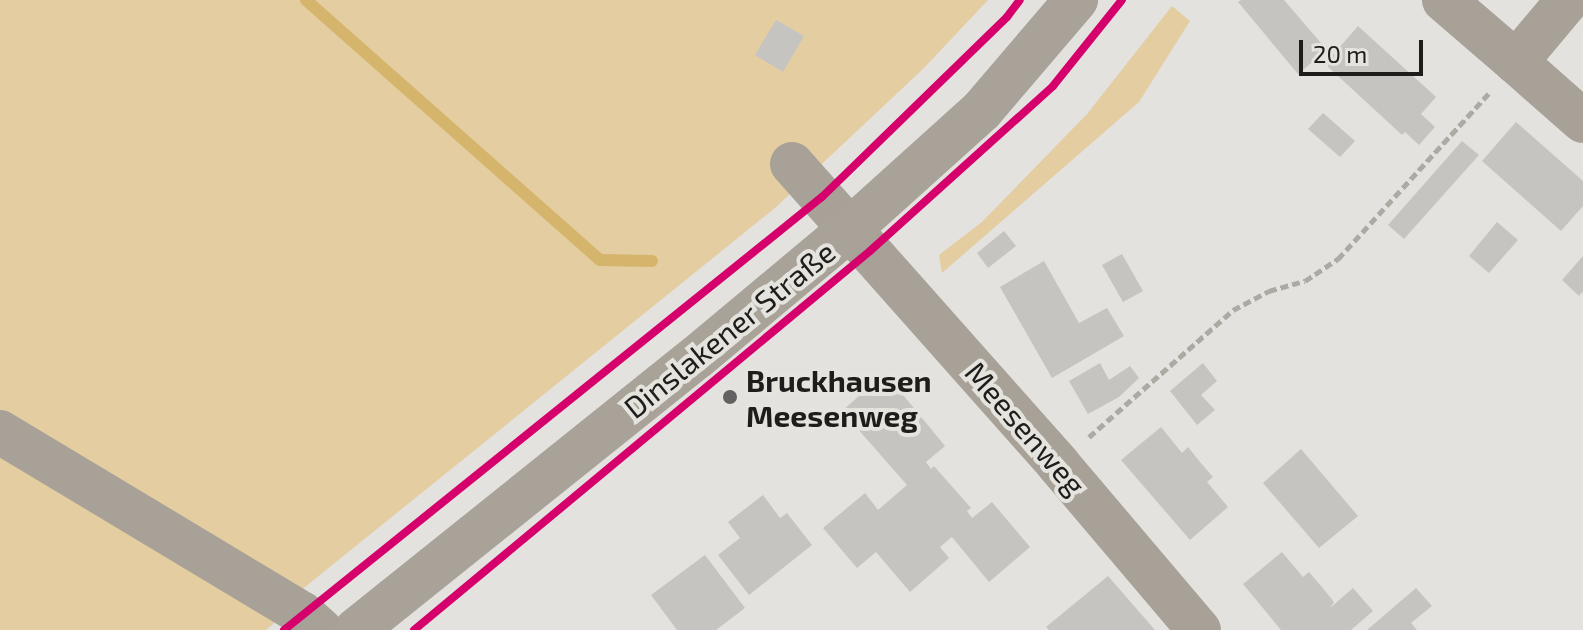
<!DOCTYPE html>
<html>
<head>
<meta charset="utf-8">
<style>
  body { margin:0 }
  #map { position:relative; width:1583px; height:630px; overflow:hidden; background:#e3e2df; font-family:"Exo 2",sans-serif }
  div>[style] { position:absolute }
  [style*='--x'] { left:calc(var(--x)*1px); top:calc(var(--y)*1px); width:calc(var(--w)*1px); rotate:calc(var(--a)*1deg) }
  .green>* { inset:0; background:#e4cda0 }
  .stream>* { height:12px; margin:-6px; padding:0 6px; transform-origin:6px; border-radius:6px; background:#d5b46c }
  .building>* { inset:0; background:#c5c4c1 }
  .path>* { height:5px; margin-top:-2.5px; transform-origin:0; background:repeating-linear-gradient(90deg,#acaaa3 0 8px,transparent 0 12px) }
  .minor>* { height:44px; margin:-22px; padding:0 22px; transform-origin:22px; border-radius:22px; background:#a7a197 }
  .major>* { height:44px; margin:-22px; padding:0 22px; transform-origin:22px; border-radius:22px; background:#a8a298 }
  .cycleway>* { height:8px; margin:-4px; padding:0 4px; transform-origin:4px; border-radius:4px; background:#d6006c }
  .dots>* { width:22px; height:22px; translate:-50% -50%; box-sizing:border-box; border:4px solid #e5e3dd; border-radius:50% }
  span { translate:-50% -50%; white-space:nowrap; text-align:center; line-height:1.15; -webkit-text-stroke:8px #e5e3dd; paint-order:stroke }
  .street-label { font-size:30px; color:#1e1d1b }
  .poi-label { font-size:30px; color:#1e1d1b; font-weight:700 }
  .left { translate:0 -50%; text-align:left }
  .scale { position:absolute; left:1299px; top:40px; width:124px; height:36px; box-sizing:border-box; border:4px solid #1e1d1b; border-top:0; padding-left:10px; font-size:24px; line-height:28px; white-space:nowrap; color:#1e1d1b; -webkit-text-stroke:6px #e5e3dd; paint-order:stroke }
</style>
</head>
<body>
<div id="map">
  <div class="green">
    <i style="clip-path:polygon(0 0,988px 0,924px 68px,775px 208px,295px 595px,0 421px)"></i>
    <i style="clip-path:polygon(1172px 6px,1190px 21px,1139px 102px,942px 273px,939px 255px,982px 222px,1087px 114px)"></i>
    <i style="clip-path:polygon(0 440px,279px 619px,266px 630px,0 630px)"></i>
  </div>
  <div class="stream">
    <i style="--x:306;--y:0;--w:392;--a:41.5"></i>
    <i style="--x:600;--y:260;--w:52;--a:1.1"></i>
  </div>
  <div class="building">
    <i style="clip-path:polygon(1241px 0,1284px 0,1327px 50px,1298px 74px,1238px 2px)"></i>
    <i style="clip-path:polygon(776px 20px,804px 36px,783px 72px,755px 55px)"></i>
    <i style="clip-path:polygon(1358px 26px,1436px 97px,1421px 114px,1435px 127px,1419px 145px,1405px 132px,1402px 135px,1325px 64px)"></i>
    <i style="clip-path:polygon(1323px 113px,1355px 141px,1340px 157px,1308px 129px)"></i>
    <i style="clip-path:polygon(1516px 122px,1583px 181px,1583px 206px,1561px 231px,1482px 161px)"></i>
    <i style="clip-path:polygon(1462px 141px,1479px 155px,1404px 239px,1388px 225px)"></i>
    <i style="clip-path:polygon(1497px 222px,1518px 240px,1489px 273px,1469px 256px)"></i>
    <i style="clip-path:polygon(1004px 231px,1016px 246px,988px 268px,977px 253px)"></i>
    <i style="clip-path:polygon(1122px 254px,1143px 291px,1123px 302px,1102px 265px)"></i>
    <i style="clip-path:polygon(1583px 256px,1583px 291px,1579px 296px,1562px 280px)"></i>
    <i style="clip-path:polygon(1044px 261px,1079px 323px,1107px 308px,1124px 336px,1052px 378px,1000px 287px)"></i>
    <i style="clip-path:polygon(1100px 363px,1109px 380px,1130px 366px,1139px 378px,1119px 397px,1088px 414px,1069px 381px)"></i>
    <i style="clip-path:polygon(1203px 363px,1217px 381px,1201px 395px,1215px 410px,1197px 425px,1170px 391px)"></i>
    <i style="clip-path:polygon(885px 373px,945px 446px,926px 462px,931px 469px,934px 466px,971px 508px,967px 511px,972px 518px,992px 502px,1030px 547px,989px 582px,952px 537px,940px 547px,949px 558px,910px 592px,876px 552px,857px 568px,823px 528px,865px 493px,878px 510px,907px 485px,842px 411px)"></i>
    <i style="clip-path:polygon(1161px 427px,1182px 453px,1188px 447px,1200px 462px,1213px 477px,1207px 482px,1228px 507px,1190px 540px,1121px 460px)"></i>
    <i style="clip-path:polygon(1301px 449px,1358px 516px,1319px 548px,1263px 483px)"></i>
    <i style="clip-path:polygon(763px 495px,780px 518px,787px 513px,812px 545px,749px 595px,718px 555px,740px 538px,728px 522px)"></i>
    <i style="clip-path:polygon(1282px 552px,1303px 577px,1309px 572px,1321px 586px,1334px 602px,1330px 608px,1353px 588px,1373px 611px,1351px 630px,1281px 630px,1243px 584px)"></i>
    <i style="clip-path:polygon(705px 555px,745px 608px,716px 630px,677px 630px,651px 595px)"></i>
    <i style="clip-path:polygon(1108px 576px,1155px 630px,1049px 630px,1046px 627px)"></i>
    <i style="clip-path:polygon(1416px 588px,1432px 606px,1411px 623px,1417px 630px,1367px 630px)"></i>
  </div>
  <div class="path">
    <i style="--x:1089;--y:437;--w:192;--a:-41.4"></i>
    <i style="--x:1233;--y:310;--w:41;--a:-27.8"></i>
    <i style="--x:1269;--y:291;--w:37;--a:-16"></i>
    <i style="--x:1305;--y:281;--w:40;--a:-34"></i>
    <i style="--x:1338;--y:259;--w:224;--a:-47.7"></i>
  </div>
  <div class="minor">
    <i style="--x:1444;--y:0;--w:95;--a:40.7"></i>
    <i style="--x:1568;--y:0;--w:81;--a:130"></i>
    <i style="--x:1516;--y:62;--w:89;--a:41.4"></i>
    <i style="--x:792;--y:164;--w:401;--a:48.4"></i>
    <i style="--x:1058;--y:464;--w:218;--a:49.7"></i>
    <i style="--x:0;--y:432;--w:353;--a:31"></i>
    <i style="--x:303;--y:614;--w:24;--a:42"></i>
  </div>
  <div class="major">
    <i style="--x:356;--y:630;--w:437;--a:-38.7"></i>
    <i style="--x:697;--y:357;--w:199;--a:-39.9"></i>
    <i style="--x:850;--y:229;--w:178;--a:-42"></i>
    <i style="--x:982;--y:110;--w:145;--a:-49.5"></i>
  </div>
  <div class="cycleway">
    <i style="--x:284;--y:630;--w:691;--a:-38.83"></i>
    <i style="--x:822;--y:197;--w:258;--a:-44.2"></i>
    <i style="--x:1007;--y:17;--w:21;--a:-53"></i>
    <i style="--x:414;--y:630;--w:593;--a:-39.73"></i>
    <i style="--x:870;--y:251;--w:246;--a:-42"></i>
    <i style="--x:1053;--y:86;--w:110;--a:-51.3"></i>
  </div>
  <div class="dots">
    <i style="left:730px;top:397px;background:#636260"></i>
  </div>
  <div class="street-label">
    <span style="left:729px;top:329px;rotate:-39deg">Dinslakener Straße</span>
    <span style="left:1026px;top:428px;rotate:49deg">Meesenweg</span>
  </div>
  <div class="poi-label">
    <span class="left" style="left:746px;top:397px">Bruckhausen<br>Meesenweg</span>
  </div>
  <div class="scale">20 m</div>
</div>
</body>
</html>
